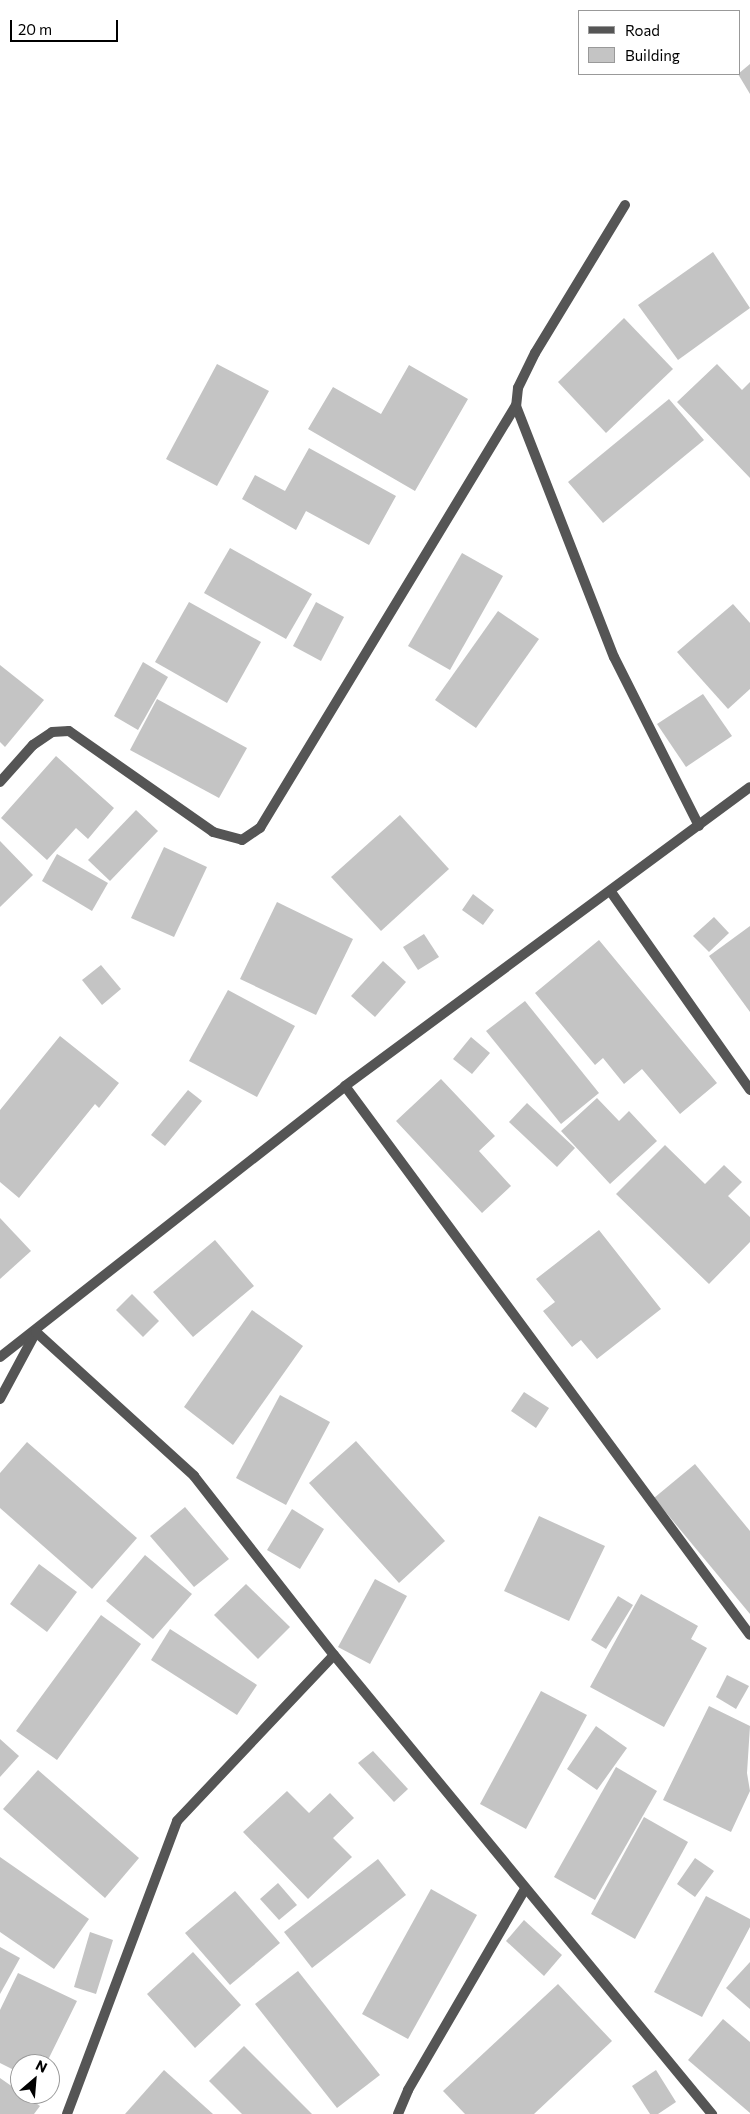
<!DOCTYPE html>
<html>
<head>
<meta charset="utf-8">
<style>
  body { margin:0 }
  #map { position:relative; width:750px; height:2114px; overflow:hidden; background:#fff; font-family:Commissioner,sans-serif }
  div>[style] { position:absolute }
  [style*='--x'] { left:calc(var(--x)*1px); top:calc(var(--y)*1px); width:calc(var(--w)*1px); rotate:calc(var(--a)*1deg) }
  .building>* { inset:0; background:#c4c4c4 }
  .minor>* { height:10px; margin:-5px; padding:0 5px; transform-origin:5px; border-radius:5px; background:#555 }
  span { translate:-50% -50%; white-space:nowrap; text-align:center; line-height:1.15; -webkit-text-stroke:5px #fff; paint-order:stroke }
  .legend { position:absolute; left:578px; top:10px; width:162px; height:65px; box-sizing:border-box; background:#fff; border:1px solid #999; margin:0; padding:6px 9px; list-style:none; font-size:15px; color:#000 }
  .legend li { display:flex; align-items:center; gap:10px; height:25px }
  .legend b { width:25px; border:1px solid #999 }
  .north { position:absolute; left:10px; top:2054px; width:50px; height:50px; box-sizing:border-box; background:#fff; border:1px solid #999; border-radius:50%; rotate:27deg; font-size:14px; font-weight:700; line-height:20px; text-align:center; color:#000 }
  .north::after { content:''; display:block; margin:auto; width:18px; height:22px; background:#000; clip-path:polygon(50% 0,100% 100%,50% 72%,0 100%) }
  .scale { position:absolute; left:10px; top:20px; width:108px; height:22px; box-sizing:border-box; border:2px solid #000; border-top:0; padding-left:6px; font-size:15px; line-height:18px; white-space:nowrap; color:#000; -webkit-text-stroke:4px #fff; paint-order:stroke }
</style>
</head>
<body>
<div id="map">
  <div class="building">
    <i style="clip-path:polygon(750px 64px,750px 94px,738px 74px)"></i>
    <i style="clip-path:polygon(713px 252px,750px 308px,678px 360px,638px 305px)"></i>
    <i style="clip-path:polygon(624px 318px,673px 369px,606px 433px,558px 382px)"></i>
    <i style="clip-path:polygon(217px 364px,269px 391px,217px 486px,166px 459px)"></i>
    <i style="clip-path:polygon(717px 364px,742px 390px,750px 382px,750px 478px,677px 402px)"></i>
    <i style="clip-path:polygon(409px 365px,468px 399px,415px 491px,308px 429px,333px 387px,381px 414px)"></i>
    <i style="clip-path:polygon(669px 399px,704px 440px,603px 523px,568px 482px)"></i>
    <i style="clip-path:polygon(309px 448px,396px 496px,369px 545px,306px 511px,296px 530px,242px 499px,255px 475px,285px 491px)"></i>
    <i style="clip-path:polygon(230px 548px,312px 594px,286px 639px,204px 593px)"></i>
    <i style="clip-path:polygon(462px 553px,503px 576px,450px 670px,408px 646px)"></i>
    <i style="clip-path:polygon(189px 602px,261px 642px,227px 703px,155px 662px)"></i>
    <i style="clip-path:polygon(316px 602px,344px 617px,321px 661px,293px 646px)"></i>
    <i style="clip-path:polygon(733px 604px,750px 623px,750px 689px,728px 709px,677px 652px)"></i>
    <i style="clip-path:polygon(498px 611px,539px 639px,476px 728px,435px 700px)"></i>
    <i style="clip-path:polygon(143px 662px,168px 677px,138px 730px,114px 716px)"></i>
    <i style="clip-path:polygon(0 665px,44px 700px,5px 747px,0 742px)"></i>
    <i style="clip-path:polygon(703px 694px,732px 736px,686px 767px,657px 724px)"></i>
    <i style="clip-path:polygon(157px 699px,247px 748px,219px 798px,130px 750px)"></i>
    <i style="clip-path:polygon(56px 756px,114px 808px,88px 839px,76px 828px,47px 860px,1px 818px)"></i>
    <i style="clip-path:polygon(136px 810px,158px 831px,110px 881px,88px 860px)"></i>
    <i style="clip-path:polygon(400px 815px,449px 869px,381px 931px,331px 877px)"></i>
    <i style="clip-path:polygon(0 841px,33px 875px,0 907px)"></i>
    <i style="clip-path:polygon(164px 847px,207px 867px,174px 937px,131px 918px)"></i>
    <i style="clip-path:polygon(57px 854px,108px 883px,92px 911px,42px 881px)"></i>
    <i style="clip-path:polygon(473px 894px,494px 910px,483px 925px,462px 910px)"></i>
    <i style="clip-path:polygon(277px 902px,353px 939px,316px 1015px,240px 979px)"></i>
    <i style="clip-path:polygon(714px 917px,729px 933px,709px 952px,693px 936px)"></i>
    <i style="clip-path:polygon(750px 926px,750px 1012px,709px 956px)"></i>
    <i style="clip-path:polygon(424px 934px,439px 957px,418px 970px,403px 947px)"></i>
    <i style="clip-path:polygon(599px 940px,717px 1083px,680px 1114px,642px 1069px,624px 1084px,603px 1058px,595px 1065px,535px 993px)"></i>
    <i style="clip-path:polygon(383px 961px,406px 982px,375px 1017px,351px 996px)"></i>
    <i style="clip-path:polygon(101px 965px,121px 989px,102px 1005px,82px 980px)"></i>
    <i style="clip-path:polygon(228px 990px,295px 1026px,257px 1097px,189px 1061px)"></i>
    <i style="clip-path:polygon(525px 1001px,599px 1093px,561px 1124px,486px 1031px)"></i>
    <i style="clip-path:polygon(60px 1036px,119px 1083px,99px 1108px,95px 1104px,19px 1198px,0 1182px,0 1110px)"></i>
    <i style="clip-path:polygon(471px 1037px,490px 1053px,472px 1074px,453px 1059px)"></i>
    <i style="clip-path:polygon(441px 1079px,495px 1136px,479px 1151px,511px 1186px,482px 1213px,396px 1121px)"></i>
    <i style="clip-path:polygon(188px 1090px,202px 1101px,165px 1146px,151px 1135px)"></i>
    <i style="clip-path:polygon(597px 1098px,619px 1121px,629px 1111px,657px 1141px,610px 1184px,561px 1131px)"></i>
    <i style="clip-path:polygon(527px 1103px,575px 1148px,557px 1167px,509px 1122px)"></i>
    <i style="clip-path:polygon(665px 1145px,705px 1184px,724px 1165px,742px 1182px,728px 1196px,750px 1217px,750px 1242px,709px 1284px,616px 1194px)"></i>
    <i style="clip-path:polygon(0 1218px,31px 1251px,0 1279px)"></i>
    <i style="clip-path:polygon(599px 1230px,661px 1309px,597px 1359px,581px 1340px,572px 1347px,543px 1311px,555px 1302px,536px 1279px)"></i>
    <i style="clip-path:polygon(215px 1240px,254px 1286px,193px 1337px,153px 1292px)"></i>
    <i style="clip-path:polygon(132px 1294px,159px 1321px,143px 1337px,116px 1310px)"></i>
    <i style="clip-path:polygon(252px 1310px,303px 1346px,233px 1445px,184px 1407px)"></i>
    <i style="clip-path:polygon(524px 1392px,549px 1408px,536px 1428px,511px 1411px)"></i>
    <i style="clip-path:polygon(280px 1395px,330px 1422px,286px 1505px,236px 1478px)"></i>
    <i style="clip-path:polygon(356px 1441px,445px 1541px,399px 1583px,309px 1483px)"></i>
    <i style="clip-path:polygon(27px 1442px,137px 1538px,92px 1589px,0 1508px,0 1473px)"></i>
    <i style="clip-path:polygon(695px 1464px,750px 1531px,750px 1614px,654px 1498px)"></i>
    <i style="clip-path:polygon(185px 1507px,229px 1559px,194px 1587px,150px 1536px)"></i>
    <i style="clip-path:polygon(292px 1509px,324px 1529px,300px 1569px,267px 1550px)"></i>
    <i style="clip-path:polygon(539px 1516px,605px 1546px,569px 1621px,504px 1591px)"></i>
    <i style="clip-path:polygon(145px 1555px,192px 1594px,153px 1639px,106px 1601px)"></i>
    <i style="clip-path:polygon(39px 1564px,77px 1592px,47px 1632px,10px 1604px)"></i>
    <i style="clip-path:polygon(375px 1579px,407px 1596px,370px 1664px,338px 1647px)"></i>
    <i style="clip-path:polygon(246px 1584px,290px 1627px,258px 1659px,214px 1615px)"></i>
    <i style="clip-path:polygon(641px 1594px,698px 1626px,691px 1639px,707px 1648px,664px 1727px,590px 1687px)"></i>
    <i style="clip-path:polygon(618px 1596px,633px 1605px,606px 1649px,591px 1640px)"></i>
    <i style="clip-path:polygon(101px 1615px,141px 1644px,57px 1760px,16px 1731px)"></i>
    <i style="clip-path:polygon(170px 1629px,257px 1685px,237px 1715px,151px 1660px)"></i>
    <i style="clip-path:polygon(727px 1675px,749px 1686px,736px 1709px,716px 1697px)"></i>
    <i style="clip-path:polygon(541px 1691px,587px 1715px,526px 1829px,480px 1804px)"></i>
    <i style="clip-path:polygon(709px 1706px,750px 1726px,747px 1773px,750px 1791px,731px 1832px,663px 1800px)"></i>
    <i style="clip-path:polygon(596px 1726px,627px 1748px,597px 1790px,567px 1769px)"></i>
    <i style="clip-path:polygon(0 1739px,19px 1756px,0 1777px)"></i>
    <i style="clip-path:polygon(373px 1751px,408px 1789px,394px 1802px,358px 1763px)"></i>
    <i style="clip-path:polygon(616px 1767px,657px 1791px,595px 1900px,554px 1877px)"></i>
    <i style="clip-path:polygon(38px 1770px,139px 1858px,105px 1898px,3px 1809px)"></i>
    <i style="clip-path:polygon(287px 1791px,309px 1813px,330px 1793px,354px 1818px,333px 1838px,352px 1857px,308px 1899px,243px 1832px)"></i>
    <i style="clip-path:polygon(644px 1817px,688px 1842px,635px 1939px,591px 1914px)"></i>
    <i style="clip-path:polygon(0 1857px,89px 1919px,54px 1969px,0 1932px)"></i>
    <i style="clip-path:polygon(695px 1858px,714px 1871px,695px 1897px,677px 1884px)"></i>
    <i style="clip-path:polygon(378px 1859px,406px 1895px,312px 1968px,284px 1932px)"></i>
    <i style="clip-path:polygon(278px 1883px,297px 1905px,279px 1920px,260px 1899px)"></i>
    <i style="clip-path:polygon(431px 1889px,477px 1915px,408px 2039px,362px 2014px)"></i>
    <i style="clip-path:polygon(235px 1891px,280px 1943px,230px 1985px,185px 1933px)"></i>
    <i style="clip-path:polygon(706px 1896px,750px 1919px,750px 1927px,702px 2017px,654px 1992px)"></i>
    <i style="clip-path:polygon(524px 1920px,562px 1955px,544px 1976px,506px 1941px)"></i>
    <i style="clip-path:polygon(90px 1932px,113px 1940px,96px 1994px,74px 1987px)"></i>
    <i style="clip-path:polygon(0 1947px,20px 1958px,0 1994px)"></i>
    <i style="clip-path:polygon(193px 1952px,241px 2005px,195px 2048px,147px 1994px)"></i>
    <i style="clip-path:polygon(750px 1962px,750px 2009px,726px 1988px)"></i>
    <i style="clip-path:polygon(298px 1971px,380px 2075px,337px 2108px,255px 2004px)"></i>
    <i style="clip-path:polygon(18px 1973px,77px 2001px,46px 2064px,20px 2064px,20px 2073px,0 2063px,0 2010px)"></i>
    <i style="clip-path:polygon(558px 1984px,612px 2041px,534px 2114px,465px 2114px,443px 2091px)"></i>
    <i style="clip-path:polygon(723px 2019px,750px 2042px,750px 2113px,688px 2060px)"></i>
    <i style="clip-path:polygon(244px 2046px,312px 2114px,242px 2114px,209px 2081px)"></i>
    <i style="clip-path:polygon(164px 2070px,213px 2114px,125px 2114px)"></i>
    <i style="clip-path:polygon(656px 2070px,676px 2102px,658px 2114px,650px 2114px,632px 2086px)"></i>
    <i style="clip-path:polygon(0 2078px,40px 2106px,34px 2114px,0 2114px)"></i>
  </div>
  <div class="minor">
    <i style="--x:625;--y:205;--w:173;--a:121.3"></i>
    <i style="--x:535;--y:353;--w:39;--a:116"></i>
    <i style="--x:518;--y:388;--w:18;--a:96"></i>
    <i style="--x:516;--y:406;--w:269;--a:68.7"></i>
    <i style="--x:614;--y:657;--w:189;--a:63.3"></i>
    <i style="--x:0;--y:782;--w:50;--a:-48.3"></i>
    <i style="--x:33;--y:745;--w:23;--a:-34"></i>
    <i style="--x:52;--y:732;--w:17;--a:-3"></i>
    <i style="--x:69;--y:731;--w:176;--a:35"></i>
    <i style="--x:213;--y:832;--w:30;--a:15"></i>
    <i style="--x:242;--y:840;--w:22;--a:-34"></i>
    <i style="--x:260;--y:828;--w:494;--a:-58.8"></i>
    <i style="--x:611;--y:892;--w:242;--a:54.9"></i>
    <i style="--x:345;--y:1086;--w:682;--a:53.58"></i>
    <i style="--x:0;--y:1357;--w:439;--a:-38.1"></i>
    <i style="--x:345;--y:1086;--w:503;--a:-36.44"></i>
    <i style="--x:0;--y:1399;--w:76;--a:-61.8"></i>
    <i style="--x:36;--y:1332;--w:214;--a:42.3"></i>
    <i style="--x:194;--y:1476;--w:227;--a:52"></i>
    <i style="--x:334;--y:1655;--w:595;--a:50.53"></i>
    <i style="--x:67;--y:2114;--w:313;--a:-69.4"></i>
    <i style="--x:177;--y:1821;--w:228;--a:-46.6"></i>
    <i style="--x:398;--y:2114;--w:26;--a:-67"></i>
    <i style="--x:408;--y:2090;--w:233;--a:-59.8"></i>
  </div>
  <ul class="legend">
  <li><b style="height:6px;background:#555"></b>Road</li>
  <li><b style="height:14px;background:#c4c4c4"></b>Building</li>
  </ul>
  <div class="north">N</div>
  <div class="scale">20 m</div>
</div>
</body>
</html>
